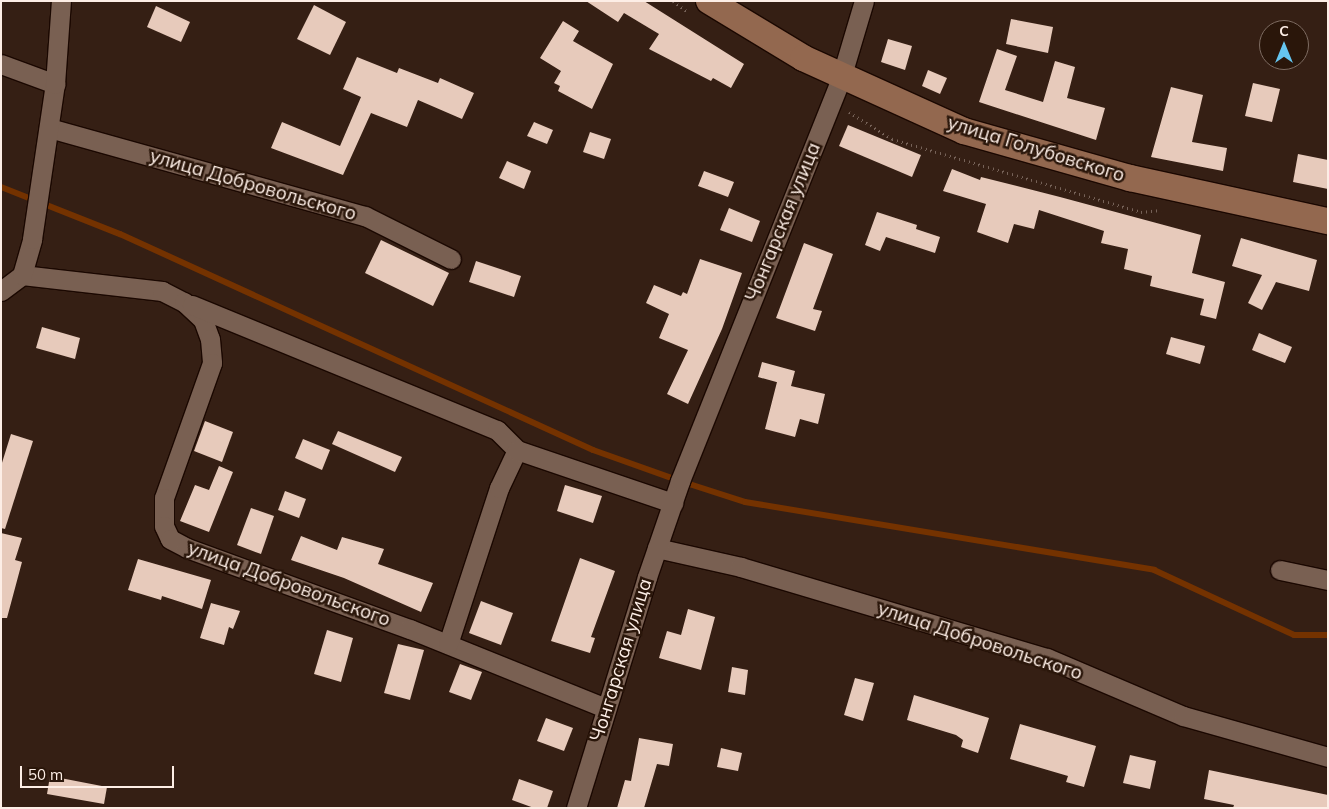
<!DOCTYPE html>
<html>
<head>
<meta charset="utf-8">
<style>
  body { margin:0 }
  #map { position:relative; width:1329px; height:809px; overflow:hidden; background:#351f14; font-family:Mulish,sans-serif }
  div>[style] { position:absolute }
  [style*='--x'] { left:calc(var(--x)*1px); top:calc(var(--y)*1px); width:calc(var(--w)*1px); rotate:calc(var(--a)*1deg) }
  .stream>* { height:6px; margin:-3px; padding:0 3px; transform-origin:3px; border-radius:3px; background:#743200 }
  .building>* { inset:0; background:#e7cabb }
  .path>* { height:3px; margin-top:-1.5px; transform-origin:0; background:repeating-linear-gradient(90deg,#766258 0 1px,transparent 0 5px) }
  .roads { filter:drop-shadow(1px 0 #1b0801) drop-shadow(-1px 0 #1b0801) drop-shadow(0 1px #1b0801) drop-shadow(0 -1px #1b0801) }
  .street>* { height:19px; margin:-9.5px; padding:0 9.5px; transform-origin:9.5px; border-radius:9.5px; background:#796052 }
  .secondary>* { height:26px; margin:-13px; padding:0 13px; transform-origin:13px; border-radius:13px; background:#93684f }
  span { translate:-50% -50%; white-space:nowrap; text-align:center; line-height:1.15; -webkit-text-stroke:5px #2a160a; paint-order:stroke }
  .street-label { font-size:19px; color:#fdeee6 }
  .frame { position:absolute; inset:0; border:2px solid #fdeee6; pointer-events:none }
  .north { position:absolute; left:1259px; top:20px; width:50px; height:50px; box-sizing:border-box; background:#2a160a; border:1px solid #7e6c62; border-radius:50%; rotate:0deg; font-size:14px; font-weight:700; line-height:20px; text-align:center; color:#fdeee6 }
  .north::after { content:''; display:block; margin:auto; width:18px; height:22px; background:#65c5ef; clip-path:polygon(50% 0,100% 100%,50% 72%,0 100%) }
  .scale { position:absolute; left:20px; top:766px; width:154px; height:22px; box-sizing:border-box; border:2px solid #fdeee6; border-top:0; padding-left:6px; font-size:15px; line-height:18px; white-space:nowrap; color:#fdeee6; -webkit-text-stroke:4px #2a160a; paint-order:stroke }
</style>
</head>
<body>
<div id="map">
  <div class="stream">
    <i style="--x:1;--y:187;--w:128;--a:21.6"></i>
    <i style="--x:120;--y:234;--w:520;--a:24.54"></i>
    <i style="--x:593;--y:450;--w:92;--a:19.6"></i>
    <i style="--x:680;--y:481;--w:68;--a:17.9"></i>
    <i style="--x:745;--y:502;--w:415;--a:9.4"></i>
    <i style="--x:1154;--y:570;--w:154;--a:24.9"></i>
    <i style="--x:1294;--y:635;--w:34;--a:0"></i>
  </div>
  <div class="building">
    <i style="clip-path:polygon(586px 1px,644px 1px,744px 64px,731px 88px,713px 78px,711px 81px,649px 49px,659px 34px,624px 13px,618px 22px)"></i>
    <i style="clip-path:polygon(314px 5px,346px 22px,330px 55px,297px 39px)"></i>
    <i style="clip-path:polygon(156px 6px,190px 22px,181px 42px,147px 27px)"></i>
    <i style="clip-path:polygon(1011px 19px,1053px 27px,1048px 53px,1006px 44px)"></i>
    <i style="clip-path:polygon(563px 21px,579px 31px,573px 41px,613px 64px,592px 109px,558px 91px,560px 86px,554px 83px,561px 71px,540px 58px)"></i>
    <i style="clip-path:polygon(888px 39px,912px 46px,905px 70px,881px 62px)"></i>
    <i style="clip-path:polygon(997px 49px,1017px 56px,1005px 90px,1043px 102px,1055px 61px,1075px 67px,1067px 98px,1105px 108px,1096px 140px,979px 102px)"></i>
    <i style="clip-path:polygon(357px 57px,397px 73px,399px 68px,438px 83px,440px 78px,474px 93px,462px 119px,418px 100px,407px 127px,371px 113px,343px 175px,271px 148px,282px 122px,340px 146px,361px 97px,343px 89px)"></i>
    <i style="clip-path:polygon(928px 70px,947px 78px,940px 94px,922px 86px)"></i>
    <i style="clip-path:polygon(1253px 83px,1280px 89px,1272px 122px,1245px 116px)"></i>
    <i style="clip-path:polygon(1171px 87px,1203px 95px,1192px 142px,1227px 148px,1223px 171px,1151px 157px)"></i>
    <i style="clip-path:polygon(534px 122px,553px 130px,547px 144px,527px 136px)"></i>
    <i style="clip-path:polygon(848px 125px,921px 155px,912px 177px,839px 146px)"></i>
    <i style="clip-path:polygon(590px 132px,611px 139px,604px 159px,583px 152px)"></i>
    <i style="clip-path:polygon(1298px 154px,1328px 160px,1328px 189px,1293px 182px)"></i>
    <i style="clip-path:polygon(507px 161px,531px 171px,524px 189px,499px 178px)"></i>
    <i style="clip-path:polygon(952px 169px,980px 180px,981px 177px,1060px 197px,1201px 235px,1192px 273px,1225px 282px,1216px 319px,1200px 315px,1204px 299px,1150px 286px,1152px 276px,1124px 269px,1128px 249px,1101px 243px,1104px 231px,1039px 210px,1034px 229px,1014px 224px,1008px 243px,977px 232px,986px 204px,943px 191px)"></i>
    <i style="clip-path:polygon(704px 171px,734px 182px,728px 197px,698px 186px)"></i>
    <i style="clip-path:polygon(729px 208px,760px 221px,752px 242px,720px 230px)"></i>
    <i style="clip-path:polygon(877px 212px,917px 225px,916px 229px,940px 237px,935px 253px,886px 237px,880px 251px,865px 245px)"></i>
    <i style="clip-path:polygon(1241px 238px,1317px 260px,1309px 291px,1276px 282px,1262px 310px,1248px 303px,1262px 275px,1232px 266px)"></i>
    <i style="clip-path:polygon(381px 240px,449px 273px,433px 306px,365px 273px)"></i>
    <i style="clip-path:polygon(804px 243px,833px 254px,813px 309px,822px 311px,815px 331px,776px 318px)"></i>
    <i style="clip-path:polygon(700px 259px,742px 273px,722px 329px,688px 404px,667px 394px,688px 350px,659px 338px,669px 314px,646px 303px,654px 285px,681px 296px,683px 292px,687px 294px)"></i>
    <i style="clip-path:polygon(476px 261px,521px 276px,514px 297px,469px 282px)"></i>
    <i style="clip-path:polygon(42px 327px,80px 338px,75px 359px,36px 348px)"></i>
    <i style="clip-path:polygon(1259px 333px,1292px 347px,1285px 363px,1252px 350px)"></i>
    <i style="clip-path:polygon(1171px 337px,1205px 346px,1200px 364px,1166px 354px)"></i>
    <i style="clip-path:polygon(762px 362px,795px 371px,791px 386px,825px 394px,818px 424px,800px 419px,795px 437px,765px 429px,777px 382px,780px 383px,758px 377px)"></i>
    <i style="clip-path:polygon(205px 421px,233px 432px,222px 462px,194px 451px)"></i>
    <i style="clip-path:polygon(338px 431px,402px 457px,395px 472px,332px 444px)"></i>
    <i style="clip-path:polygon(11px 434px,33px 441px,5px 529px,1px 528px,1px 466px)"></i>
    <i style="clip-path:polygon(303px 439px,330px 450px,322px 470px,295px 458px)"></i>
    <i style="clip-path:polygon(219px 466px,233px 472px,209px 532px,180px 521px,195px 485px,209px 490px)"></i>
    <i style="clip-path:polygon(565px 485px,602px 496px,593px 523px,557px 511px)"></i>
    <i style="clip-path:polygon(285px 491px,306px 499px,299px 518px,278px 510px)"></i>
    <i style="clip-path:polygon(251px 508px,274px 516px,261px 554px,237px 545px)"></i>
    <i style="clip-path:polygon(1px 533px,22px 538px,15px 560px,22px 562px,7px 618px,1px 618px)"></i>
    <i style="clip-path:polygon(301px 536px,337px 550px,342px 537px,384px 549px,378px 564px,433px 583px,421px 612px,344px 578px,291px 560px)"></i>
    <i style="clip-path:polygon(580px 558px,615px 571px,591px 637px,595px 638px,590px 653px,551px 641px)"></i>
    <i style="clip-path:polygon(138px 559px,211px 580px,202px 609px,162px 596px,161px 600px,128px 590px)"></i>
    <i style="clip-path:polygon(481px 601px,513px 613px,501px 645px,469px 633px)"></i>
    <i style="clip-path:polygon(211px 603px,240px 611px,233px 629px,229px 627px,224px 645px,200px 638px)"></i>
    <i style="clip-path:polygon(688px 609px,715px 617px,701px 670px,659px 658px,667px 631px,681px 635px)"></i>
    <i style="clip-path:polygon(327px 630px,353px 638px,341px 682px,314px 674px)"></i>
    <i style="clip-path:polygon(398px 644px,424px 650px,410px 700px,384px 693px)"></i>
    <i style="clip-path:polygon(460px 664px,482px 672px,471px 700px,449px 692px)"></i>
    <i style="clip-path:polygon(732px 667px,748px 670px,745px 695px,728px 692px)"></i>
    <i style="clip-path:polygon(855px 678px,874px 683px,863px 721px,844px 715px)"></i>
    <i style="clip-path:polygon(914px 695px,989px 718px,978px 753px,961px 747px,963px 740px,956px 735px,907px 720px)"></i>
    <i style="clip-path:polygon(546px 718px,573px 728px,564px 751px,537px 741px)"></i>
    <i style="clip-path:polygon(1020px 724px,1096px 746px,1084px 787px,1066px 782px,1068px 776px,1010px 759px)"></i>
    <i style="clip-path:polygon(639px 738px,673px 744px,669px 766px,657px 764px,644px 808px,617px 808px,625px 780px,631px 781px)"></i>
    <i style="clip-path:polygon(721px 748px,742px 753px,738px 771px,717px 767px)"></i>
    <i style="clip-path:polygon(1130px 755px,1156px 761px,1150px 789px,1123px 783px)"></i>
    <i style="clip-path:polygon(1209px 770px,1328px 795px,1328px 808px,1233px 808px,1234px 805px,1204px 799px)"></i>
    <i style="clip-path:polygon(50px 776px,107px 787px,104px 804px,47px 794px)"></i>
    <i style="clip-path:polygon(519px 779px,553px 791px,547px 808px,534px 808px,512px 800px)"></i>
  </div>
  <div class="path">
    <i style="--x:673;--y:1;--w:19;--a:36"></i>
    <i style="--x:849;--y:112;--w:51;--a:32.1"></i>
    <i style="--x:892;--y:139;--w:259;--a:16.3"></i>
    <i style="--x:1141;--y:212;--w:20;--a:-6"></i>
  </div>
  <div class="roads">
    <div class="street">
      <i style="--x:1;--y:64;--w:58;--a:20.3"></i>
      <i style="--x:49;--y:128;--w:328;--a:15.6"></i>
      <i style="--x:365;--y:216;--w:96;--a:26.6"></i>
      <i style="--x:22;--y:275;--w:141;--a:6.5"></i>
      <i style="--x:162;--y:291;--w:25;--a:27"></i>
      <i style="--x:184;--y:302;--w:26;--a:43"></i>
      <i style="--x:203;--y:320;--w:20;--a:70"></i>
      <i style="--x:210;--y:339;--w:24;--a:85"></i>
      <i style="--x:212;--y:363;--w:143;--a:109.6"></i>
      <i style="--x:164;--y:498;--w:28;--a:90"></i>
      <i style="--x:164;--y:526;--w:14;--a:65"></i>
      <i style="--x:170;--y:539;--w:19;--a:28"></i>
      <i style="--x:187;--y:548;--w:237;--a:20"></i>
      <i style="--x:410;--y:629;--w:211;--a:22"></i>
      <i style="--x:1;--y:291;--w:26;--a:-37"></i>
      <i style="--x:22;--y:275;--w:37;--a:-74"></i>
      <i style="--x:32;--y:239;--w:157;--a:-81.6"></i>
      <i style="--x:55;--y:84;--w:83;--a:-85.9"></i>
      <i style="--x:192;--y:305;--w:330;--a:22.3"></i>
      <i style="--x:497;--y:430;--w:28;--a:45"></i>
      <i style="--x:657;--y:548;--w:86;--a:12.7"></i>
      <i style="--x:741;--y:567;--w:319;--a:16.6"></i>
      <i style="--x:1047;--y:658;--w:148;--a:23.1"></i>
      <i style="--x:1183;--y:716;--w:151;--a:15.8"></i>
      <i style="--x:1280;--y:570;--w:49;--a:11.8"></i>
      <i style="--x:448;--y:644;--w:164;--a:-71.9"></i>
      <i style="--x:499;--y:488;--w:42;--a:-64.7"></i>
      <i style="--x:517;--y:450;--w:165;--a:18.8"></i>
      <i style="--x:576;--y:808;--w:242;--a:-72.9"></i>
      <i style="--x:647;--y:577;--w:102;--a:-71"></i>
      <i style="--x:680;--y:481;--w:434;--a:-68.2"></i>
      <i style="--x:841;--y:78;--w:80;--a:-73.4"></i>
    </div>
    <div class="secondary">
      <i style="--x:709;--y:1;--w:110;--a:31.2"></i>
      <i style="--x:803;--y:58;--w:177;--a:24.4"></i>
      <i style="--x:964;--y:131;--w:173;--a:15.8"></i>
      <i style="--x:1130;--y:178;--w:203;--a:12.3"></i>
    </div>
  </div>
  <div class="street-label">
    <span style="left:1036px;top:149px;rotate:17deg">улица Голубовского</span>
    <span style="left:253px;top:185px;rotate:16deg">улица Добровольского</span>
    <span style="left:783px;top:222px;rotate:-68deg">Чонгарская улица</span>
    <span style="left:289px;top:584px;rotate:20deg">улица Добровольского</span>
    <span style="left:980px;top:641px;rotate:18deg">улица Добровольского</span>
    <span style="left:621px;top:660px;rotate:-73deg">Чонгарская улица</span>
  </div>
  <div class="frame"></div>
  <div class="north">С</div>
  <div class="scale">50 m</div>
</div>
</body>
</html>
